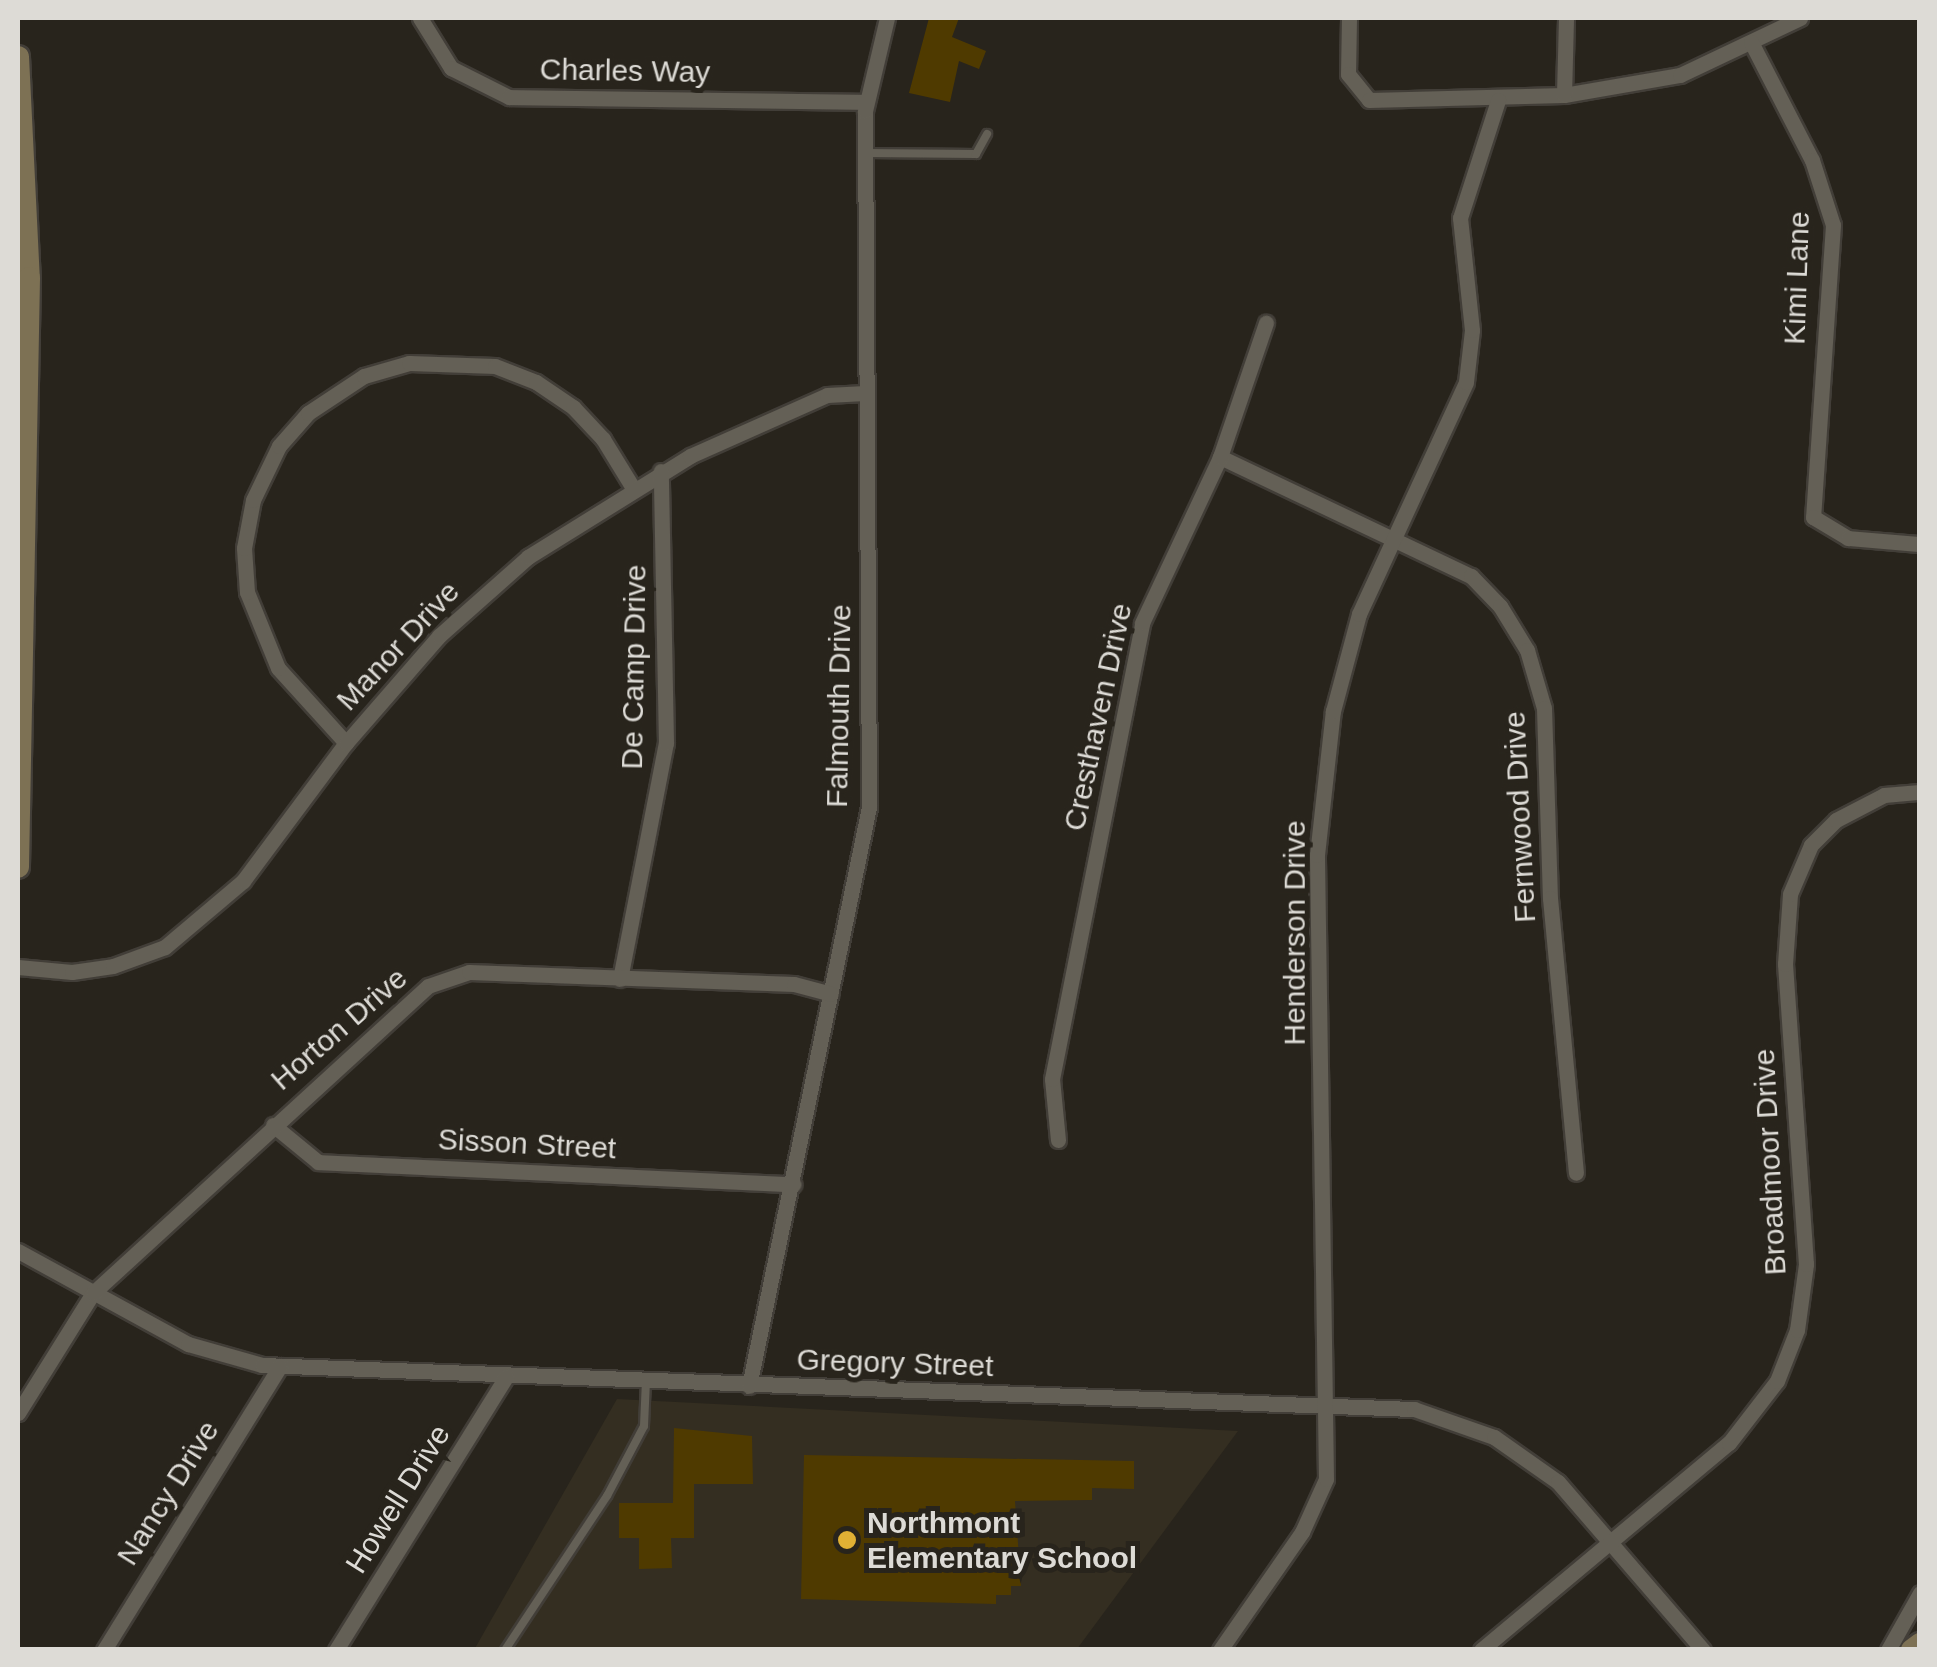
<!DOCTYPE html>
<html>
<head>
<meta charset="utf-8">
<style>
  body { margin:0 }
  #map { position:relative; width:1937px; height:1667px; overflow:hidden; background:#28241c; font-family:Helvetica,sans-serif }
  div>[style] { position:absolute }
  [style*='--x'] { left:calc(var(--x)*1px); top:calc(var(--y)*1px); width:calc(var(--w)*1px); rotate:calc(var(--a)*1deg) }
  .built>* { inset:0; background:#342e21 }
  .building>* { inset:0; background:#4f3a00 }
  .roads { filter:drop-shadow(2px 0 #423e38) drop-shadow(-2px 0 #423e38) drop-shadow(0 2px #423e38) drop-shadow(0 -2px #423e38) }
  .lane>* { height:8px; margin:-4px; padding:0 4px; transform-origin:4px; border-radius:4px; background:#646056 }
  .street>* { height:15px; margin:-7.5px; padding:0 7.5px; transform-origin:7.5px; border-radius:7.5px; background:#646056 }
  .secondary>* { height:22px; margin:-11px; padding:0 11px; transform-origin:11px; border-radius:11px; background:#7d7154 }
  .dots>* { width:28px; height:28px; translate:-50% -50%; box-sizing:border-box; border:5px solid #28241c; border-radius:50% }
  span { translate:-50% -50%; white-space:nowrap; text-align:center; line-height:1.15; -webkit-text-stroke:10px #28241c; paint-order:stroke }
  .street-label { font-size:30px; color:#dddbd6 }
  .poi-label { font-size:30px; color:#dddbd6; font-weight:700 }
  .left { translate:0 -50%; text-align:left }
  .frame { position:absolute; inset:0; border:20px solid #dddbd6; pointer-events:none }
</style>
</head>
<body>
<div id="map">
  <div class="built">
    <i style="clip-path:polygon(617px 1399px,1238px 1431px,1077px 1649px,474px 1650px)"></i>
  </div>
  <div class="building">
    <i style="clip-path:polygon(929px 18px,959px 18px,952px 37px,986px 51px,979px 69px,959px 61px,950px 102px,909px 93px)"></i>
    <i style="clip-path:polygon(674px 1428px,752px 1436px,753px 1484px,694px 1484px,694px 1538px,671px 1538px,672px 1568px,639px 1569px,639px 1538px,619px 1538px,619px 1503px,673px 1503px)"></i>
    <i style="clip-path:polygon(804px 1455px,1134px 1461px,1134px 1489px,1092px 1488px,1092px 1500px,1015px 1501px,1021px 1586px,1011px 1586px,1011px 1595px,996px 1595px,996px 1604px,801px 1599px)"></i>
  </div>
  <div class="roads">
    <div class="lane">
      <i style="--x:866;--y:153;--w:110;--a:0.5"></i>
      <i style="--x:976;--y:154;--w:23;--a:-61"></i>
      <i style="--x:505;--y:1650;--w:185;--a:-56.5"></i>
      <i style="--x:607;--y:1496;--w:79;--a:-62.1"></i>
      <i style="--x:644;--y:1426;--w:46;--a:-87.5"></i>
    </div>
    <div class="street">
      <i style="--x:420;--y:18;--w:59;--a:58.2"></i>
      <i style="--x:451;--y:68;--w:65;--a:26.6"></i>
      <i style="--x:509;--y:97;--w:357;--a:0.8"></i>
      <i style="--x:1349;--y:18;--w:56;--a:91"></i>
      <i style="--x:1348;--y:74;--w:33;--a:51"></i>
      <i style="--x:1369;--y:100;--w:195;--a:-1.5"></i>
      <i style="--x:1564;--y:95;--w:118;--a:-9.8"></i>
      <i style="--x:1680;--y:75;--w:133;--a:-25.4"></i>
      <i style="--x:1751;--y:42;--w:133;--a:62.7"></i>
      <i style="--x:1812;--y:160;--w:68;--a:72.1"></i>
      <i style="--x:1833;--y:225;--w:293;--a:93.9"></i>
      <i style="--x:1813;--y:517;--w:41;--a:31"></i>
      <i style="--x:1848;--y:538;--w:72;--a:4.8"></i>
      <i style="--x:1564;--y:95;--w:77;--a:-88.5"></i>
      <i style="--x:1220;--y:457;--w:278;--a:25.4"></i>
      <i style="--x:1471;--y:576;--w:42;--a:46"></i>
      <i style="--x:1500;--y:606;--w:52;--a:58.5"></i>
      <i style="--x:1527;--y:650;--w:60;--a:73.7"></i>
      <i style="--x:1544;--y:708;--w:190;--a:88.2"></i>
      <i style="--x:1550;--y:898;--w:276;--a:84.6"></i>
      <i style="--x:346;--y:743;--w:101;--a:-132.2"></i>
      <i style="--x:278;--y:668;--w:82;--a:-112.2"></i>
      <i style="--x:247;--y:592;--w:44;--a:-93.9"></i>
      <i style="--x:244;--y:548;--w:49;--a:-79.4"></i>
      <i style="--x:253;--y:500;--w:60;--a:-64.3"></i>
      <i style="--x:279;--y:446;--w:44;--a:-48.7"></i>
      <i style="--x:308;--y:413;--w:67;--a:-33.5"></i>
      <i style="--x:364;--y:376;--w:47;--a:-16.1"></i>
      <i style="--x:409;--y:363;--w:86;--a:2"></i>
      <i style="--x:495;--y:366;--w:44;--a:21.3"></i>
      <i style="--x:536;--y:382;--w:45;--a:34"></i>
      <i style="--x:573;--y:407;--w:44;--a:46.8"></i>
      <i style="--x:603;--y:439;--w:57;--a:58.5"></i>
      <i style="--x:18;--y:967;--w:54;--a:5.3"></i>
      <i style="--x:72;--y:972;--w:41;--a:-8.3"></i>
      <i style="--x:113;--y:966;--w:55;--a:-20.1"></i>
      <i style="--x:165;--y:947;--w:102;--a:-40.2"></i>
      <i style="--x:243;--y:881;--w:172;--a:-53.3"></i>
      <i style="--x:346;--y:743;--w:142;--a:-49"></i>
      <i style="--x:439;--y:636;--w:119;--a:-41.6"></i>
      <i style="--x:528;--y:557;--w:191;--a:-31.9"></i>
      <i style="--x:690;--y:456;--w:150;--a:-24"></i>
      <i style="--x:827;--y:395;--w:38;--a:-3"></i>
      <i style="--x:620;--y:979;--w:240;--a:-79"></i>
      <i style="--x:666;--y:743;--w:272;--a:-91.1"></i>
      <i style="--x:273;--y:1125;--w:58;--a:39.4"></i>
      <i style="--x:318;--y:1162;--w:476;--a:2.7"></i>
      <i style="--x:1058;--y:1140;--w:61;--a:-95.6"></i>
      <i style="--x:1052;--y:1079;--w:465;--a:-78.8"></i>
      <i style="--x:1142;--y:623;--w:183;--a:-64.8"></i>
      <i style="--x:1220;--y:457;--w:142;--a:-71.1"></i>
      <i style="--x:18;--y:1251;--w:194;--a:28.7"></i>
      <i style="--x:188;--y:1344;--w:77;--a:15.8"></i>
      <i style="--x:262;--y:1365;--w:1153;--a:2.19"></i>
      <i style="--x:1414;--y:1409;--w:85;--a:19.3"></i>
      <i style="--x:1494;--y:1437;--w:78;--a:35.1"></i>
      <i style="--x:1558;--y:1482;--w:222;--a:49.2"></i>
      <i style="--x:749;--y:1386;--w:591;--a:-78.29"></i>
      <i style="--x:869;--y:807;--w:696;--a:-90.33"></i>
      <i style="--x:865;--y:111;--w:96;--a:-76.7"></i>
      <i style="--x:18;--y:1413;--w:142;--a:-58"></i>
      <i style="--x:93;--y:1293;--w:454;--a:-42.5"></i>
      <i style="--x:428;--y:986;--w:43;--a:-18.9"></i>
      <i style="--x:469;--y:972;--w:325;--a:2.1"></i>
      <i style="--x:794;--y:984;--w:38;--a:15"></i>
      <i style="--x:104;--y:1650;--w:334;--a:-58.2"></i>
      <i style="--x:336;--y:1650;--w:322;--a:-58.1"></i>
      <i style="--x:1220;--y:1650;--w:144;--a:-55.2"></i>
      <i style="--x:1302;--y:1532;--w:58;--a:-65.6"></i>
      <i style="--x:1326;--y:1479;--w:624;--a:-90.83"></i>
      <i style="--x:1317;--y:855;--w:145;--a:-83.7"></i>
      <i style="--x:1333;--y:711;--w:100;--a:-75"></i>
      <i style="--x:1359;--y:614;--w:255;--a:-65.2"></i>
      <i style="--x:1466;--y:382;--w:52;--a:-83.4"></i>
      <i style="--x:1472;--y:330;--w:113;--a:-96.1"></i>
      <i style="--x:1460;--y:218;--w:124;--a:-72.1"></i>
      <i style="--x:1481;--y:1650;--w:323;--a:-39.9"></i>
      <i style="--x:1729;--y:1443;--w:78;--a:-52.3"></i>
      <i style="--x:1777;--y:1381;--w:55;--a:-68.6"></i>
      <i style="--x:1797;--y:1330;--w:67;--a:-82.2"></i>
      <i style="--x:1806;--y:1264;--w:301;--a:-94"></i>
      <i style="--x:1785;--y:964;--w:70;--a:-85.9"></i>
      <i style="--x:1790;--y:894;--w:53;--a:-66.8"></i>
      <i style="--x:1811;--y:845;--w:35;--a:-45"></i>
      <i style="--x:1836;--y:820;--w:54;--a:-27.5"></i>
      <i style="--x:1884;--y:795;--w:36;--a:-5"></i>
      <i style="--x:1888;--y:1650;--w:65;--a:-60.7"></i>
    </div>
    <div class="secondary">
      <i style="--x:18;--y:57;--w:221;--a:87.2"></i>
      <i style="--x:29;--y:278;--w:589;--a:91.07"></i>
      <i style="--x:1912;--y:1650;--w:10;--a:-37"></i>
    </div>
  </div>
  <div class="dots">
    <i style="left:847px;top:1540px;background:#e0b034"></i>
  </div>
  <div class="street-label">
    <span style="left:625px;top:71px;rotate:1deg">Charles Way</span>
    <span style="left:1797px;top:278px;rotate:-88deg">Kimi Lane</span>
    <span style="left:398px;top:646px;rotate:-47deg">Manor Drive</span>
    <span style="left:634px;top:667px;rotate:-89deg">De Camp Drive</span>
    <span style="left:839px;top:706px;rotate:-89deg">Falmouth Drive</span>
    <span style="left:1098px;top:717px;rotate:-78deg">Cresthaven Drive</span>
    <span style="left:1520px;top:817px;rotate:-93deg">Fernwood Drive</span>
    <span style="left:1295px;top:933px;rotate:-90deg">Henderson Drive</span>
    <span style="left:339px;top:1029px;rotate:-41deg">Horton Drive</span>
    <span style="left:527px;top:1144px;rotate:3deg">Sisson Street</span>
    <span style="left:1770px;top:1162px;rotate:-93deg">Broadmoor Drive</span>
    <span style="left:895px;top:1363px;rotate:2deg">Gregory Street</span>
    <span style="left:168px;top:1493px;rotate:-58deg">Nancy Drive</span>
    <span style="left:398px;top:1499px;rotate:-58deg">Howell Drive</span>
  </div>
  <div class="poi-label">
    <span class="left" style="left:867px;top:1540px">Northmont<br>Elementary School</span>
  </div>
  <div class="frame"></div>
</div>
</body>
</html>
